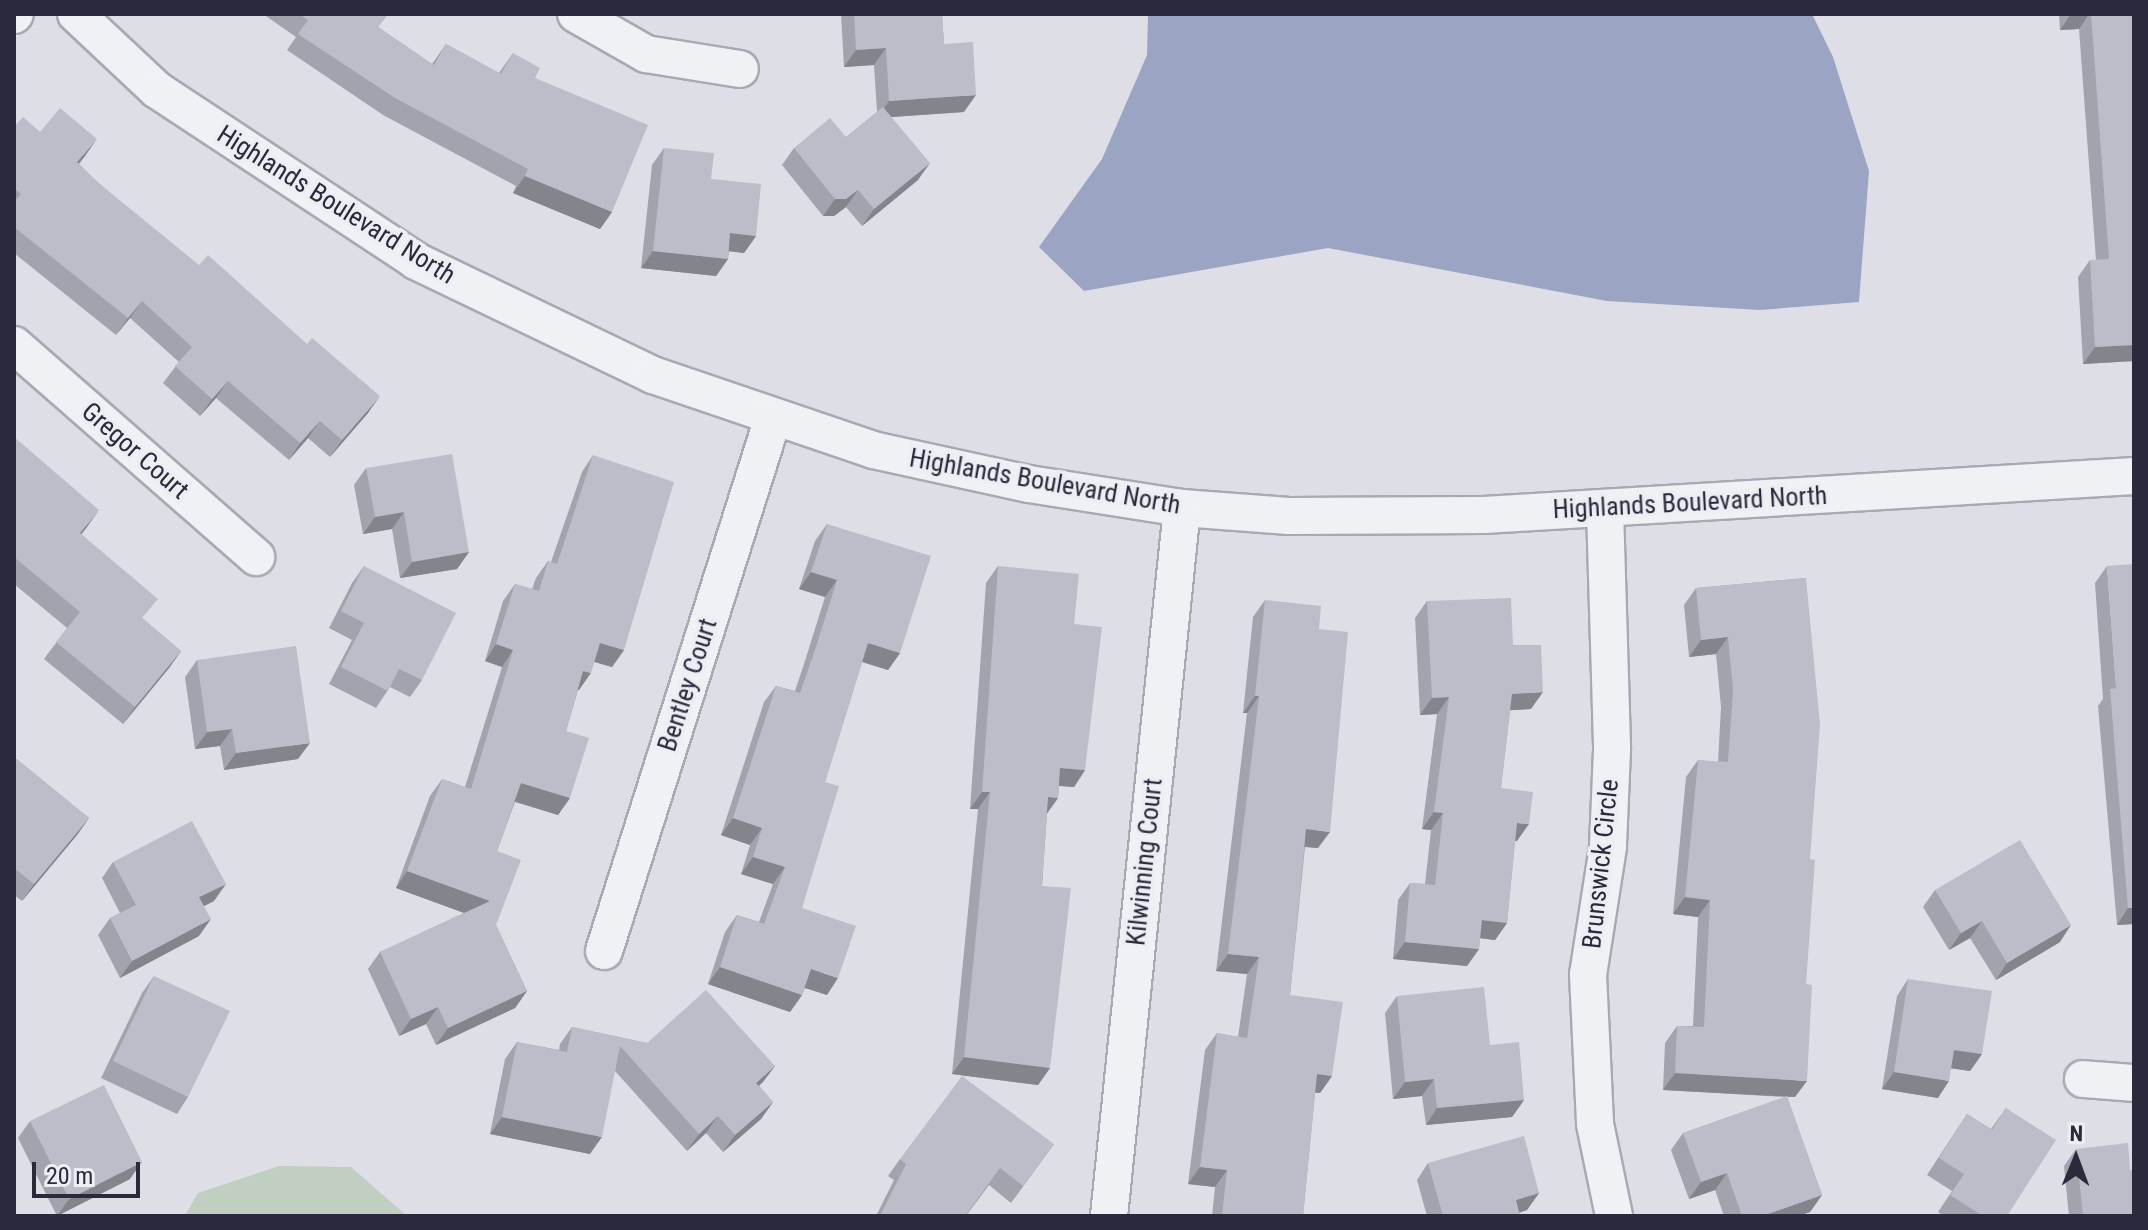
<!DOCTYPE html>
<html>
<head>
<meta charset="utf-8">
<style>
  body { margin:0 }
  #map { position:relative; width:2148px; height:1230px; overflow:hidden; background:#dedfe6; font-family:"Roboto Condensed",sans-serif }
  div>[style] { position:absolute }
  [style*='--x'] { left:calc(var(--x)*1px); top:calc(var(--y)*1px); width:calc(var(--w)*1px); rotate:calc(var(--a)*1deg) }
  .green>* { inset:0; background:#c0cfc1 }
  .water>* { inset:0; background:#9ca4c3 }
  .roads { filter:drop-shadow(2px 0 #a8a9b3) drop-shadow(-2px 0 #a8a9b3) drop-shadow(0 2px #a8a9b3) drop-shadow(0 -2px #a8a9b3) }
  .minor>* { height:36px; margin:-18px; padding:0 18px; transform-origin:18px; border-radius:18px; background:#f0f1f5 }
  .wall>* { inset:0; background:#a2a3ac }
  .shaded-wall>* { inset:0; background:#84848c }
  .building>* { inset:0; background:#bcbdc8 }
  span { translate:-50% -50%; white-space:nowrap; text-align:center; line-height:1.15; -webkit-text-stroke:7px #edeef4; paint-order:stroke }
  .street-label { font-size:26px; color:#292a3b }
  .frame { position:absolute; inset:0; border:16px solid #292a3b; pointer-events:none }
  .north { position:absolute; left:2036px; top:1118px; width:80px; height:80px; -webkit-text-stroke:6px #edeef4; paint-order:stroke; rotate:1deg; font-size:22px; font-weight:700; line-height:32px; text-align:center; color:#292a3b }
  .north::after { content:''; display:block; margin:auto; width:28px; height:36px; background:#292a3b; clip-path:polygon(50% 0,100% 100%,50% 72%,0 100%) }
  .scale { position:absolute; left:32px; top:1162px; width:108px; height:36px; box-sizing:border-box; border:4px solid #292a3b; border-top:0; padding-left:10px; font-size:24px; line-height:28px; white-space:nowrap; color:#292a3b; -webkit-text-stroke:6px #edeef4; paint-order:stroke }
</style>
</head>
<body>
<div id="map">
  <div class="green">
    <i style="clip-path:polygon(279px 1166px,351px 1167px,407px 1216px,185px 1216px,198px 1193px)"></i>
  </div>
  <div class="water">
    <i style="clip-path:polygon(1148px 14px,1812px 14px,1833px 57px,1869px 171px,1859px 302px,1760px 310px,1607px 301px,1328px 248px,1084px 291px,1039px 247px,1102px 159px,1147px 55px)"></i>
  </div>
  <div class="roads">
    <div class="minor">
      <i style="--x:76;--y:14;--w:111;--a:43.2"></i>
      <i style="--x:157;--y:90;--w:310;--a:33.4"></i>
      <i style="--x:416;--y:261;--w:263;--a:25.7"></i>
      <i style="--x:653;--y:375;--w:232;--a:18.8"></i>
      <i style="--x:873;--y:450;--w:160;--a:12.3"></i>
      <i style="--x:1029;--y:484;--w:155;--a:8.9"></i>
      <i style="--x:1182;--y:508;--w:107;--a:4.3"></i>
      <i style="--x:1289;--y:516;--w:195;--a:-0.3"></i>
      <i style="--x:1484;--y:515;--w:651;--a:-3.43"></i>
      <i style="--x:576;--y:14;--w:81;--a:29.7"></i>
      <i style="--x:646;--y:54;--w:95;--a:9.1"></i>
      <i style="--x:14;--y:15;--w:1;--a:-45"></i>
      <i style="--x:14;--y:345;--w:322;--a:41.2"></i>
      <i style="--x:1605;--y:509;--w:241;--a:88.3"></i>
      <i style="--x:1612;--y:750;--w:97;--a:92.4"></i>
      <i style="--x:1608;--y:847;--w:129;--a:98.9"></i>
      <i style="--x:1588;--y:974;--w:150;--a:87.3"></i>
      <i style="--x:1595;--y:1124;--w:94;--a:78.3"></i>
      <i style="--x:604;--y:951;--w:559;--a:-72.41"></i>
      <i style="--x:2083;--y:1079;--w:51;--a:4.5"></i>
      <i style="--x:1109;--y:1216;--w:712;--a:-84.11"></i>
    </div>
  </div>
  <div class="wall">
    <i style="clip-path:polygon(263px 14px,388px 14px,378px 27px,432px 64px,446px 44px,499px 73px,513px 53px,535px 78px,612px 212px,600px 229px,513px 193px,516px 186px,383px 115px,287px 50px,296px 37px)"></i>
    <i style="clip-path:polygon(841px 14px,942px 14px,944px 44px,964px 112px,891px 117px,918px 180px,862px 226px,846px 207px,834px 216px,823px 216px,782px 165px,794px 148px,846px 137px,877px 112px,874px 65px,844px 67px)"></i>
    <i style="clip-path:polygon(2059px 14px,2134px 14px,2134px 361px,2083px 364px,2078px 277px,2090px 260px,2096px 260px,2079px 29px,2060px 30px)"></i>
    <i style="clip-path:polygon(14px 127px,40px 132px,85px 156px,79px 164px,95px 180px,368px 413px,330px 457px,308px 438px,289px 460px,216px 398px,200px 416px,163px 383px,179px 362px,130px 318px,116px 335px,14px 253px)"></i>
    <i style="clip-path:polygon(664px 148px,711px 179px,756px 236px,744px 253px,729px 251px,728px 259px,716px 276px,641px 268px,652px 165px)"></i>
    <i style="clip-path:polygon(14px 437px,87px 527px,81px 535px,143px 619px,181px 651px,169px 668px,123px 724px,44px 659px,67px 628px,14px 584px)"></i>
    <i style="clip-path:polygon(593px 455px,624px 650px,612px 667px,594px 662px,579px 690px,578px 690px,566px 731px,570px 798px,558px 815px,515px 802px,497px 851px,496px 925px,527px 991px,515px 1008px,436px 1045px,426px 1024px,399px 1036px,368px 969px,380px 952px,464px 913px,396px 888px,430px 796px,442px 779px,465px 787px,502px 667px,485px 661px,503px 601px,515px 584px,532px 589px,536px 578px,548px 561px,551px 562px,582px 472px)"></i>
    <i style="clip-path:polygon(366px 468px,469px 552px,457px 569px,400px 578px,392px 529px,363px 534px,354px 485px)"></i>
    <i style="clip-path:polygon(827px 524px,900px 653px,888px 670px,862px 662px,825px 782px,802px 908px,827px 995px,805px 988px,802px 995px,790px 1012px,708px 984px,725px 932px,737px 915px,759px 922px,773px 884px,741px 874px,750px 845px,721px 835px,764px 702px,776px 686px,795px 691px,804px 664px,825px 597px,799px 589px,815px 541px)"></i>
    <i style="clip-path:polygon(364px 566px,422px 680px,410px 697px,390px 687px,376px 708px,329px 684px,352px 640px,329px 628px,352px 583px)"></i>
    <i style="clip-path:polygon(998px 566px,1074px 624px,1085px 770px,1074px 787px,1059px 786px,1058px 798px,1047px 813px,1042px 886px,1050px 1068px,1038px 1085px,952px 1074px,978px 809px,970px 809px,986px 583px)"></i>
    <i style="clip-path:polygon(2107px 566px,2134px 924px,2117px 925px,2098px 706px,2103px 699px,2095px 583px)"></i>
    <i style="clip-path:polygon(1806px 578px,1810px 859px,1795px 1097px,1787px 1097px,1822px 1195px,1810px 1212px,1798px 1216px,1724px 1216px,1715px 1190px,1689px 1199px,1671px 1150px,1683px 1133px,1786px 1097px,1663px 1090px,1665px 1043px,1677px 1026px,1693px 1026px,1698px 917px,1673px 914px,1686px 777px,1698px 760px,1718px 762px,1721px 707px,1716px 654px,1689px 657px,1684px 605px,1696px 588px)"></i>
    <i style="clip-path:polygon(1265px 600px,1319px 629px,1318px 848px,1305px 847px,1290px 995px,1332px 1076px,1320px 1093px,1315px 1093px,1303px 1216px,1212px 1216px,1215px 1187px,1188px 1184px,1205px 1050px,1217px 1033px,1238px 1037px,1247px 974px,1216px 971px,1247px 713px,1243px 713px,1253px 617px)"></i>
    <i style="clip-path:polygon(1427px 601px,1513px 645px,1531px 709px,1510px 710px,1501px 788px,1517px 841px,1515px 841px,1507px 923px,1495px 940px,1480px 938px,1479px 949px,1467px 966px,1393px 959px,1398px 900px,1410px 883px,1425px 884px,1431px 830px,1422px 829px,1437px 714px,1420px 715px,1415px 618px)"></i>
    <i style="clip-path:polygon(197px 660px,298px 759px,224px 770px,220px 746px,195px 749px,185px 677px)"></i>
    <i style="clip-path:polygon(14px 757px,89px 818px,77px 835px,22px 901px,14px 895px)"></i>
    <i style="clip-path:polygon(113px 862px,214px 901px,204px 906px,199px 936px,120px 978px,98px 935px,110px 918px,120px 913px,102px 878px)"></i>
    <i style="clip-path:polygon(1935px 890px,2060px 942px,1996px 980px,1970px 938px,1949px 950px,1923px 907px)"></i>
    <i style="clip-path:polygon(154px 976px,188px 1097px,177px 1114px,101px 1078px,142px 993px)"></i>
    <i style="clip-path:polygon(1908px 979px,1982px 1054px,1970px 1071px,1951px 1068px,1938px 1098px,1882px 1089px,1897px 996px)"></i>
    <i style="clip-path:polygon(1397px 996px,1490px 1045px,1524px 1100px,1512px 1117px,1426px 1125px,1422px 1096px,1393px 1099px,1385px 1013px)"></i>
    <i style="clip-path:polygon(572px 1027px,647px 1043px,775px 1066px,759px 1086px,773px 1102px,761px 1119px,723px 1152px,706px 1133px,687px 1151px,615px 1071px,590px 1154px,490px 1134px,505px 1059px,517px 1042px,559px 1050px,560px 1044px)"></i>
    <i style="clip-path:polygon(2006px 1108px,2007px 1216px,1944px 1216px,1938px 1212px,1952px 1191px,1927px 1175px,1967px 1114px,1991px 1129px)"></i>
    <i style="clip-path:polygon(30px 1121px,130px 1179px,57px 1216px,18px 1138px)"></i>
    <i style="clip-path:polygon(1054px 1144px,1011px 1203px,989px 1185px,966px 1216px,876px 1216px,894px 1180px,888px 1176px,900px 1159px)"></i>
    <i style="clip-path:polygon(2076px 1149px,2130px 1170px,2134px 1216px,2069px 1216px,2064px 1166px)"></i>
    <i style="clip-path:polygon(1428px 1163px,1539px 1193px,1527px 1210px,1519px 1213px,1520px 1216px,1427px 1216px,1417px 1180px)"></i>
  </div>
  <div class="shaded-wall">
    <i style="clip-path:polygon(2071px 14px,2089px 14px,2079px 29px,2060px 30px)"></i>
    <i style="clip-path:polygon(886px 48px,874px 65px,844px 67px,856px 50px)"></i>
    <i style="clip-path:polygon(976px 95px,964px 112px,877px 118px,889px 101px)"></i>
    <i style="clip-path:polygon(97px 139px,85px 156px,66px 179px,77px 162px)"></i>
    <i style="clip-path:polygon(930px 163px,918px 180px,862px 226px,874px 209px)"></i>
    <i style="clip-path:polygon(525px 176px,612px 212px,600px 229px,513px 193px)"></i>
    <i style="clip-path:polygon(858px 190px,846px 207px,834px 216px,823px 216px,835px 199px)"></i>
    <i style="clip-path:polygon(730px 233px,756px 236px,744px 253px,719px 250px)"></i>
    <i style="clip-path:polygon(653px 251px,728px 259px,716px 276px,641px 268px)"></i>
    <i style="clip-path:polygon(142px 301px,130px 318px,116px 335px,128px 318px)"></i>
    <i style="clip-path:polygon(2134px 345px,2134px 361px,2083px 364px,2095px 347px)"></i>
    <i style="clip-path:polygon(228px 381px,216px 398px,200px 416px,212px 399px)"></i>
    <i style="clip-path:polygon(380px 396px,368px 413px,330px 457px,342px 440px)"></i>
    <i style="clip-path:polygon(320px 421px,308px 438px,289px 460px,300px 443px)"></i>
    <i style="clip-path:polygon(99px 510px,87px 527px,68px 550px,80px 533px)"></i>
    <i style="clip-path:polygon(404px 512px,392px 529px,363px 534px,375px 517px)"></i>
    <i style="clip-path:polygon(469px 552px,457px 569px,400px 578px,412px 562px)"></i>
    <i style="clip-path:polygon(811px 572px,837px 580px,825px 597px,799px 589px)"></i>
    <i style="clip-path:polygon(1728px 637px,1716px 654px,1689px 657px,1701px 640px)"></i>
    <i style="clip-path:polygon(600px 643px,624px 650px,612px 667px,588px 660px)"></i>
    <i style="clip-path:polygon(868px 643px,900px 653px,888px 670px,856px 660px)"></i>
    <i style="clip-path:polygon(496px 644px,513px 650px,502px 667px,485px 661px)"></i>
    <i style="clip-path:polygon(181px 651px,169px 668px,123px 724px,135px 707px)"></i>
    <i style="clip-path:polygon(583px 671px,591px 673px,579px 690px,571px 688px)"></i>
    <i style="clip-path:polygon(1543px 692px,1531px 709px,1500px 711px,1512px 694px)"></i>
    <i style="clip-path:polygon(1255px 696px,1259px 696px,1247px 713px,1243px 713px)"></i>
    <i style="clip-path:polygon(1449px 697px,1437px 714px,1420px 715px,1432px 698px)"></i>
    <i style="clip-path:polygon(232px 729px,220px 746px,195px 749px,207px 732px)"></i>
    <i style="clip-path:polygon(310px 743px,298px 759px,224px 770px,236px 753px)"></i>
    <i style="clip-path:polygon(1060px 768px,1085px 770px,1074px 787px,1048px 785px)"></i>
    <i style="clip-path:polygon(521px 783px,570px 798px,558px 815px,510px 800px)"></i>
    <i style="clip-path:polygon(982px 792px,990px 792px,978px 809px,970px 809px)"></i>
    <i style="clip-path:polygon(1048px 797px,1058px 798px,1046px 815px)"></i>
    <i style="clip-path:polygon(1434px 812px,1443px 813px,1431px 830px,1422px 829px)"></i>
    <i style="clip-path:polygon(89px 818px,77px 835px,22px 901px,34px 884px)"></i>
    <i style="clip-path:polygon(733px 818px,762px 828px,750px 845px,721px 835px)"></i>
    <i style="clip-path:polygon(1517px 823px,1529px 824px,1517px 841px,1505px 840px)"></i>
    <i style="clip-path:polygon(1306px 829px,1330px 832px,1318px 848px,1295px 846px)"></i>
    <i style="clip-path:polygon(753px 857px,785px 867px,773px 884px,741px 874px)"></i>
    <i style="clip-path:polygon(407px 871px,490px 901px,478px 918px,396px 888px)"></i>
    <i style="clip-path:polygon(226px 884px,214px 901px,188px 914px,199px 897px)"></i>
    <i style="clip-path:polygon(1685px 897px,1710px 900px,1698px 917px,1673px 914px)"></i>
    <i style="clip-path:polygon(2128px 908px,2134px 908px,2134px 924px,2117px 925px)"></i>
    <i style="clip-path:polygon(211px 919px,199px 936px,120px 978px,132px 961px)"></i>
    <i style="clip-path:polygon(1482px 920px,1507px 923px,1495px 940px,1470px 937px)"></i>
    <i style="clip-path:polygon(1982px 921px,1970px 938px,1949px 950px,1961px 933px)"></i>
    <i style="clip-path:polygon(2071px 925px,2060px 942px,1996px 980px,2007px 963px)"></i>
    <i style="clip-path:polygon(1405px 942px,1479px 949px,1467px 966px,1393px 959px)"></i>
    <i style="clip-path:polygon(1228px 954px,1259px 957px,1247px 974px,1216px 971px)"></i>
    <i style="clip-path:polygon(720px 967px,802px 995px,790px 1012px,708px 984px)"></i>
    <i style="clip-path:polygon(811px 969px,838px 978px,827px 995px,799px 986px)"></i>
    <i style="clip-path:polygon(527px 991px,515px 1008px,436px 1045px,448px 1028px)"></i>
    <i style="clip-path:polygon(438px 1007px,426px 1024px,399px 1036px,411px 1019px)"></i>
    <i style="clip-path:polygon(1954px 1050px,1982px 1054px,1970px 1071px,1942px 1067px)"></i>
    <i style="clip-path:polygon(964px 1057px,1050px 1068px,1038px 1085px,952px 1074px)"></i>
    <i style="clip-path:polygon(775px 1066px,763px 1082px,744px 1100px,756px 1083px)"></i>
    <i style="clip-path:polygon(1894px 1072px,1949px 1081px,1938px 1098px,1882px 1089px)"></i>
    <i style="clip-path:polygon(1675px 1073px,1807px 1081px,1795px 1097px,1663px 1090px)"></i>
    <i style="clip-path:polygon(1317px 1074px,1332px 1076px,1320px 1093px,1305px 1091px)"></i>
    <i style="clip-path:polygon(1434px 1079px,1422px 1096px,1393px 1099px,1405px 1082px)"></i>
    <i style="clip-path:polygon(1524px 1100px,1512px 1117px,1426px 1125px,1437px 1108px)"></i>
    <i style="clip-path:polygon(773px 1102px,761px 1119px,723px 1152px,735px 1135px)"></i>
    <i style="clip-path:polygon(718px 1116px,706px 1133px,687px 1151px,699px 1134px)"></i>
    <i style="clip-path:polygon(502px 1117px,602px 1137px,590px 1154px,490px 1134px)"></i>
    <i style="clip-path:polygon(142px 1162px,130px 1179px,57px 1216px,69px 1199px)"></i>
    <i style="clip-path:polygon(1200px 1167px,1227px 1170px,1215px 1187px,1188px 1184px)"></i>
    <i style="clip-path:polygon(1727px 1173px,1715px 1190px,1689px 1199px,1701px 1182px)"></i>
    <i style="clip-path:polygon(1539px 1193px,1527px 1210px,1508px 1216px,1516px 1200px)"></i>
    <i style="clip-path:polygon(1822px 1195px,1810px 1212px,1798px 1216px,1762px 1216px)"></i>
  </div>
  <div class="building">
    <i style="clip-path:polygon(299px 14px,388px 14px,378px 27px,434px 65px,446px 44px,501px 74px,513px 53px,540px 68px,535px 78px,648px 125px,612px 212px,525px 176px,528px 169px,395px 98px,298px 34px,308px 20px)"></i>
    <i style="clip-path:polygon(854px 14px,942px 14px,944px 44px,973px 42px,976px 95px,889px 101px,886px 48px,856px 50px)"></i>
    <i style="clip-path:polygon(2091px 14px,2134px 14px,2134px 345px,2095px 347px,2090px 260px,2109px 259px)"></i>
    <i style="clip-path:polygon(883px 107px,930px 163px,874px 209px,858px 190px,846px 199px,835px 199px,794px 148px,830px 118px,846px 137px)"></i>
    <i style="clip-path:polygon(60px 108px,97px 139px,77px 162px,95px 180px,199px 265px,208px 255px,307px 344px,312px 338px,380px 396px,342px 440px,320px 421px,300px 443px,228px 381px,212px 399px,175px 366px,192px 347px,142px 301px,128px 318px,14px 227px,14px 202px,21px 194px,14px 188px,14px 127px,23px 117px,40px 132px)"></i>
    <i style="clip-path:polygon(664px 148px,714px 153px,711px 179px,761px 184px,756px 236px,730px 233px,728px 259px,653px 251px)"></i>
    <i style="clip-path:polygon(14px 437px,99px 510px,80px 533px,158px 599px,142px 618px,181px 651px,135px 707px,56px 642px,80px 612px,14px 557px)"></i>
    <i style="clip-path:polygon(452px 454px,469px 552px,412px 562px,404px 512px,375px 517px,366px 468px)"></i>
    <i style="clip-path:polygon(593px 455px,674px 482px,624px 650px,600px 643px,591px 673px,583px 671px,566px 731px,589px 738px,570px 798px,521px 783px,497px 851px,521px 860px,496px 925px,527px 991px,448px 1028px,438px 1007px,411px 1019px,380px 952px,490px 901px,407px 871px,442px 779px,471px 789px,513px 650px,496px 644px,515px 584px,539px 591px,548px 561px,557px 564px)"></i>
    <i style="clip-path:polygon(827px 524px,931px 556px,900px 653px,868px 643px,825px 782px,839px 786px,802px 908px,856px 926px,838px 978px,811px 969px,802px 995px,720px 967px,737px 915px,764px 924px,785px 867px,753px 857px,762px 828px,733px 818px,776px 686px,800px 693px,816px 647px,837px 580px,811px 572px)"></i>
    <i style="clip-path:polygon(2134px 564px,2134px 908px,2128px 908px,2110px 689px,2116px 688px,2107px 566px)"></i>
    <i style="clip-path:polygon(364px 566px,456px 613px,422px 680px,399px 669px,388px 691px,341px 667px,364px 623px,341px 611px)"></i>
    <i style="clip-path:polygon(998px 566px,1079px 574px,1074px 624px,1102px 627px,1085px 770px,1060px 768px,1058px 798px,1048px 797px,1042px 886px,1071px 888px,1050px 1068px,964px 1057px,990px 792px,982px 792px)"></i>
    <i style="clip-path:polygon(1806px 578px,1820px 725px,1810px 859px,1815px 860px,1806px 984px,1812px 985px,1807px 1081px,1675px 1073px,1677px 1026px,1704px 1027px,1710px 900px,1685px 897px,1698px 760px,1728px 762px,1733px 690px,1728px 637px,1701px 640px,1696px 588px)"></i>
    <i style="clip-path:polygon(1511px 598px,1513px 645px,1541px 645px,1543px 692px,1512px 694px,1501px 788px,1533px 792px,1529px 824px,1517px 823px,1507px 923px,1482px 920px,1479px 949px,1405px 942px,1410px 883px,1435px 885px,1443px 813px,1434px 812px,1449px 697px,1432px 698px,1427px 601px)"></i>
    <i style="clip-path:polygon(1265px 600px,1321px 606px,1319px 629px,1348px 632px,1330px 832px,1306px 829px,1290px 995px,1343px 1002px,1332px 1076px,1317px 1074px,1303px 1216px,1222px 1216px,1227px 1170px,1200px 1167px,1217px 1033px,1247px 1038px,1259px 957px,1228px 954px,1259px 696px,1255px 696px)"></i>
    <i style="clip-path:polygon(296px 646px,310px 743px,236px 753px,232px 729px,207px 732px,197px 660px)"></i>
    <i style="clip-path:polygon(14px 757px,89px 818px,34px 884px,14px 868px)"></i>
    <i style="clip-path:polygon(192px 821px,226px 884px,199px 897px,211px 919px,132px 961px,110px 918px,136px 905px,113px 862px)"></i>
    <i style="clip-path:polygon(2020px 840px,2071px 925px,2007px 963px,1982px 921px,1961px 933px,1935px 890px)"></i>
    <i style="clip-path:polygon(154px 976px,230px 1011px,188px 1097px,113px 1061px)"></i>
    <i style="clip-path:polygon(1908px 979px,1992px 991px,1982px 1054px,1954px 1050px,1949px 1081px,1894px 1072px)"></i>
    <i style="clip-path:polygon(1484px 987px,1490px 1045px,1519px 1042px,1524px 1100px,1437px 1108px,1434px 1079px,1405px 1082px,1397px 996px)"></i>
    <i style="clip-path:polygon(706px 990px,775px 1066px,756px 1083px,773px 1102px,735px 1135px,718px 1116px,699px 1134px,620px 1046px,602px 1137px,502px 1117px,517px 1042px,567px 1052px,572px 1027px,647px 1043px)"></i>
    <i style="clip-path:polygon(962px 1076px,1054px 1144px,1023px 1186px,1000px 1168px,965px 1216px,880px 1216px,906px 1164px,900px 1159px)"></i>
    <i style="clip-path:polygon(104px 1085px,142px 1162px,69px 1199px,30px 1121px)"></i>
    <i style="clip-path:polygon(1787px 1096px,1822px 1195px,1762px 1216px,1742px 1216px,1727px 1173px,1701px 1182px,1683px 1133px)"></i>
    <i style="clip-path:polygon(2006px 1108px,2056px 1140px,2007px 1216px,1983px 1216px,1950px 1195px,1964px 1174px,1939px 1158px,1967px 1114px,1992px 1130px)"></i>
    <i style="clip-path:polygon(1524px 1136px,1539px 1193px,1516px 1200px,1520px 1216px,1443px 1216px,1428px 1163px)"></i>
    <i style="clip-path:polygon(2128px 1143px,2130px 1170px,2134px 1170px,2134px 1216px,2083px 1216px,2076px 1149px)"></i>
  </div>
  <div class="street-label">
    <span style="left:336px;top:205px;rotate:32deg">Highlands Boulevard North</span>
    <span style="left:135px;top:451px;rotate:41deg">Gregor Court</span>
    <span style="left:1045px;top:482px;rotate:10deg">Highlands Boulevard North</span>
    <span style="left:1690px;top:503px;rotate:-3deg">Highlands Boulevard North</span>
    <span style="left:688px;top:685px;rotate:-72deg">Bentley Court</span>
    <span style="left:1145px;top:862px;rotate:-84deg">Kilwinning Court</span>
    <span style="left:1601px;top:864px;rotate:-84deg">Brunswick Circle</span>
  </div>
  <div class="frame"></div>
  <div class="north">N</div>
  <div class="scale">20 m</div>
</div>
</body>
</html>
